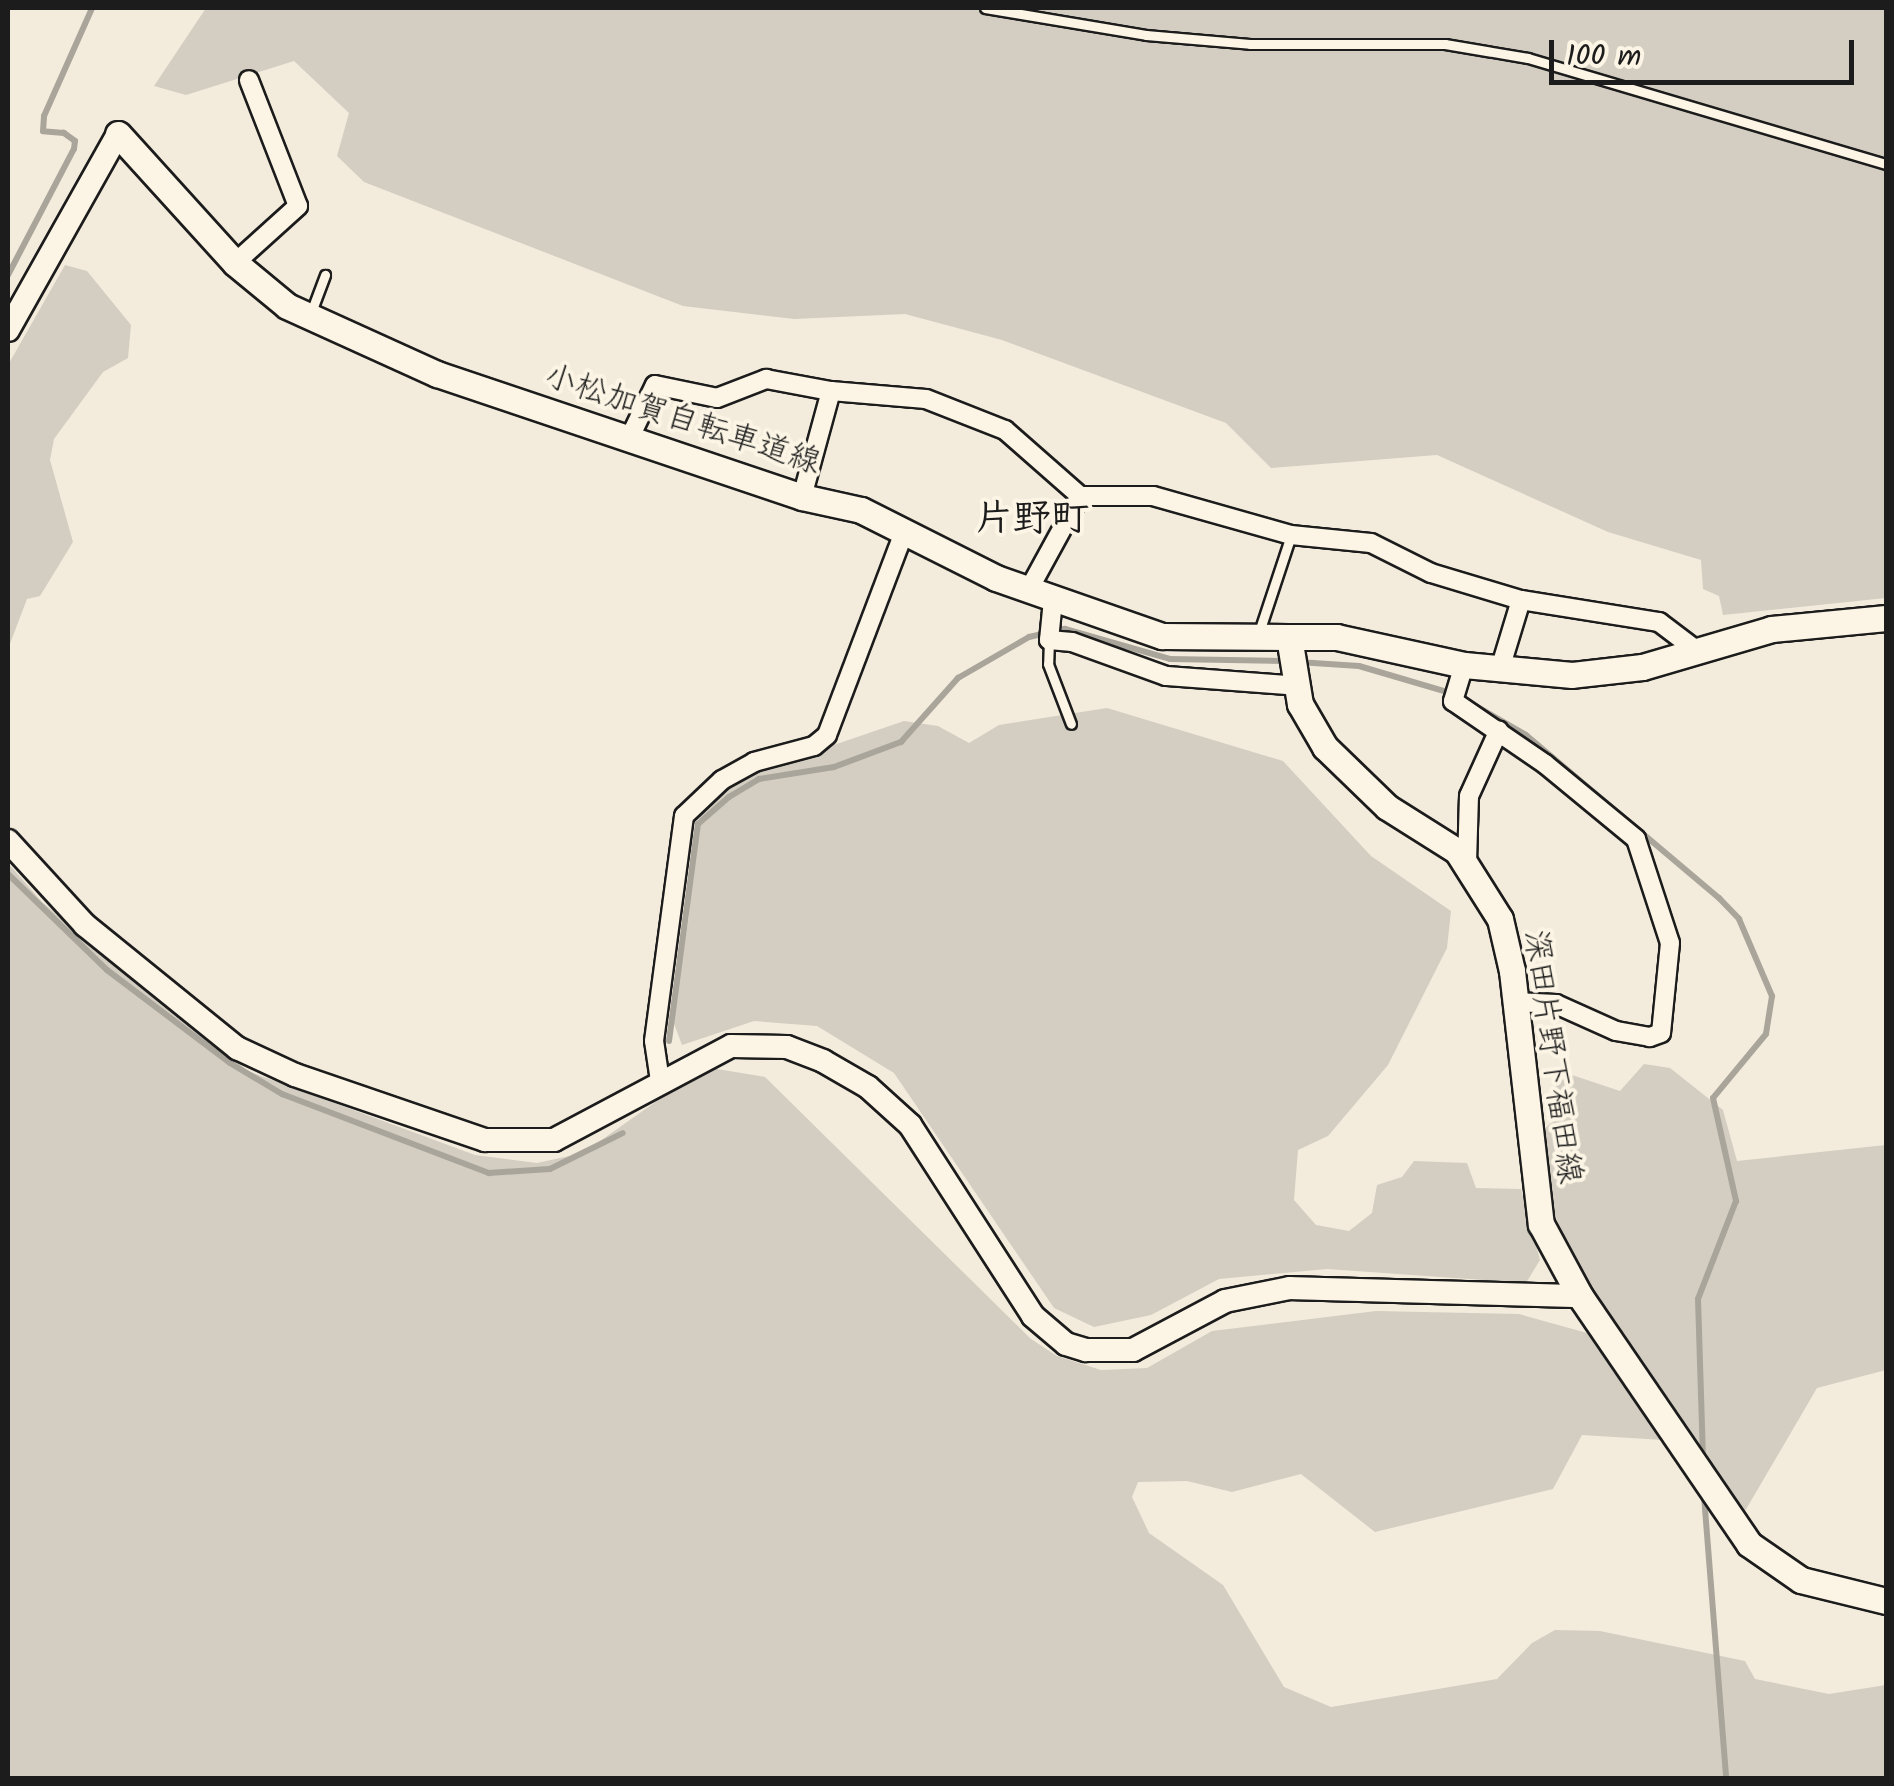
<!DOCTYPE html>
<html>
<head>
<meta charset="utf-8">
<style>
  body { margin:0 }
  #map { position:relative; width:1894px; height:1786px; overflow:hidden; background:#f3ecdd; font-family:Kalam,"Klee One",sans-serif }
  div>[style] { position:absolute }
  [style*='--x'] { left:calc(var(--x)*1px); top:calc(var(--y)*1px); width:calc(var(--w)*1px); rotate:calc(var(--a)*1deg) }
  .green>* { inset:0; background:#d3cec1 }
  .stream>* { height:6px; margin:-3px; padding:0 3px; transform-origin:3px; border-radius:3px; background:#aaa59b }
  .roads { filter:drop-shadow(2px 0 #1c1c1c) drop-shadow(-2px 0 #1c1c1c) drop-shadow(0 2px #1c1c1c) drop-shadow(0 -2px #1c1c1c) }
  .service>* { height:9px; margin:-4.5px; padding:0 4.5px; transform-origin:4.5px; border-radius:4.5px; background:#fcf5e5 }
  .minor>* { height:18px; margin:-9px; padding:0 9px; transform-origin:9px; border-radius:9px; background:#fcf5e5 }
  .tertiary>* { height:22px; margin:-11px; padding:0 11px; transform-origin:11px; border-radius:11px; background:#fcf5e5 }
  .secondary>* { height:25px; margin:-12.5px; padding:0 12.5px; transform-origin:12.5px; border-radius:12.5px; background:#fcf5e5 }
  span { translate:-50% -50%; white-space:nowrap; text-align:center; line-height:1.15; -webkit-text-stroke:8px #fcf5e5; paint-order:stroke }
  .street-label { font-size:32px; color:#1c1c1c }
  .quarter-label { font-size:38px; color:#1c1c1c; font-weight:700 }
  .frame { position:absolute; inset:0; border:10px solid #1c1c1c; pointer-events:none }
  .scale { position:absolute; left:1549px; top:40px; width:305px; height:45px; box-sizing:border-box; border:5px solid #1c1c1c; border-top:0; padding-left:12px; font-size:30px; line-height:35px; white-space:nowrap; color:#1c1c1c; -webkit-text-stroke:8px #fcf5e5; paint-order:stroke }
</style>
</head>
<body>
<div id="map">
  <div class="green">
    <i style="clip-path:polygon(206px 8px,1886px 8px,1886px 598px,1723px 615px,1719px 596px,1703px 589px,1701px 560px,1608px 532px,1437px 455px,1271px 468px,1226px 423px,1002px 340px,905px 314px,794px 319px,683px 306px,364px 182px,337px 156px,349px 113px,294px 61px,186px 95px,154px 86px)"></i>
    <i style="clip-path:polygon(65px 265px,87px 271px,131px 325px,128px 358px,103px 372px,54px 439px,50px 460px,73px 542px,40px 596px,27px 599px,8px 649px,8px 365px)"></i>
    <i style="clip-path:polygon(1107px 708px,1283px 761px,1371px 856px,1451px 911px,1447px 948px,1388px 1065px,1328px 1136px,1298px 1150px,1294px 1200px,1316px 1225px,1349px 1231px,1372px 1213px,1377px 1185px,1402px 1177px,1414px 1161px,1467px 1163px,1476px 1188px,1521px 1189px,1540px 1260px,1526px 1283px,1327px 1269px,1219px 1279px,1151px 1315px,1094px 1327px,1054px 1308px,894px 1073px,817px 1026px,754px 1021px,682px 1045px,673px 1021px,689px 916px,691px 841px,701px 814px,726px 790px,755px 772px,904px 721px,938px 726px,969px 743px,999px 725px)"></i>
    <i style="clip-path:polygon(8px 863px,42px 902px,248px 1071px,475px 1155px,537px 1163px,583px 1153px,705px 1067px,765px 1077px,1031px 1339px,1057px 1356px,1101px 1370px,1147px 1368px,1212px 1331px,1376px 1311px,1519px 1314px,1587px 1333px,1663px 1440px,1582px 1435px,1553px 1489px,1375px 1532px,1301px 1474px,1232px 1492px,1187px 1481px,1138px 1482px,1132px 1497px,1149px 1533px,1223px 1585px,1284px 1687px,1331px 1707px,1497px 1679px,1532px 1643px,1555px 1630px,1600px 1631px,1745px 1661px,1755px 1679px,1829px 1694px,1886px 1685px,1886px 1778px,8px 1778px)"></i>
    <i style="clip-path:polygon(1644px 1064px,1670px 1068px,1723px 1110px,1737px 1161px,1886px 1145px,1886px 1370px,1817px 1388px,1745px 1511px,1737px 1510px,1685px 1441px,1577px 1265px,1543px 1188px,1538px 1134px,1557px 1118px,1546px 1104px,1553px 1088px,1569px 1074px,1620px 1091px)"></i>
  </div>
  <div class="stream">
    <i style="--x:8;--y:275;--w:142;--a:-62.4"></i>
    <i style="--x:74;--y:149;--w:8;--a:-83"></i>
    <i style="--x:75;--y:141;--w:14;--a:-144"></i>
    <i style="--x:64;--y:133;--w:21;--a:-175"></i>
    <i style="--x:43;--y:131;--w:15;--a:-86"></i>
    <i style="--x:44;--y:116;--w:118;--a:-66"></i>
    <i style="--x:1298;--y:662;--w:61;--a:3.8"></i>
    <i style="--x:1359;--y:666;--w:96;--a:16.4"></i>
    <i style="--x:1462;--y:698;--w:74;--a:30"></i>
    <i style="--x:1526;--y:735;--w:253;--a:40.2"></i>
    <i style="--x:1719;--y:898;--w:29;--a:46"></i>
    <i style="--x:1739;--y:919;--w:84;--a:66.8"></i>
    <i style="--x:1772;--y:996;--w:38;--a:99"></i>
    <i style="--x:1766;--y:1034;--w:83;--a:129.6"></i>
    <i style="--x:1713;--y:1098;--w:106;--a:77.4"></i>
    <i style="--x:1736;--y:1201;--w:105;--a:111.2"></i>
    <i style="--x:1698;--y:1299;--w:159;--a:88.2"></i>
    <i style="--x:8;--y:874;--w:138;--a:44.1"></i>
    <i style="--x:107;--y:970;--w:154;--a:37.1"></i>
    <i style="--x:230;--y:1063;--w:61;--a:30.8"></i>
    <i style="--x:282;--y:1094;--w:222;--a:20.9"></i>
    <i style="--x:489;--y:1173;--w:61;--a:-3.8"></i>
    <i style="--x:550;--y:1169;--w:81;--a:-26.3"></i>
    <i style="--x:669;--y:1041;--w:219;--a:-82.4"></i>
    <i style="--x:698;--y:824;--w:41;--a:-41.1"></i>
    <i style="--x:729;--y:797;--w:35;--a:-31"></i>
    <i style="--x:759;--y:779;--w:76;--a:-9.1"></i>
    <i style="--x:834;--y:767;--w:72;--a:-20.5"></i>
    <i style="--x:901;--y:742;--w:86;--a:-48.3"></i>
    <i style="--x:958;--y:678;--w:82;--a:-30"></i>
    <i style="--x:1029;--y:637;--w:37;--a:-13"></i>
    <i style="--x:1065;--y:629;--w:109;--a:15.9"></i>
    <i style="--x:1170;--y:659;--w:115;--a:1"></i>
    <i style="--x:1704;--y:1496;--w:283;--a:85.5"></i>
  </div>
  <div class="roads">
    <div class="service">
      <i style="--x:985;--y:8;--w:163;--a:9.5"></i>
      <i style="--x:1146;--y:35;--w:104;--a:4.9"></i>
      <i style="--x:1250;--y:44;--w:195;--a:0"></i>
      <i style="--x:1445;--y:44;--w:84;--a:9.6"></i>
      <i style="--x:1528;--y:58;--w:373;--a:16.5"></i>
      <i style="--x:310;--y:315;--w:43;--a:-69.4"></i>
      <i style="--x:1259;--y:632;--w:102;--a:-71.7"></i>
      <i style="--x:1049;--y:640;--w:24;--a:92"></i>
      <i style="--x:1048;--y:664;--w:64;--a:69"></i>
    </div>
    <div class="minor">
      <i style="--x:235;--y:263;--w:85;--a:-42.1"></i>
      <i style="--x:298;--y:206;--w:135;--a:-111.3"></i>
      <i style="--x:631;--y:435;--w:55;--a:-64.4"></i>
      <i style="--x:655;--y:385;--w:63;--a:11.8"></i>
      <i style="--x:717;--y:398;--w:53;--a:-21.2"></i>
      <i style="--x:766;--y:379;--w:66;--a:10.5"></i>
      <i style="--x:802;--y:497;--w:110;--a:-74.7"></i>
      <i style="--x:831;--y:391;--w:95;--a:4.8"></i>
      <i style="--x:926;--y:399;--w:85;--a:21.4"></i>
      <i style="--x:1005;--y:430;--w:100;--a:41.3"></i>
      <i style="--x:1080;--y:496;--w:73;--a:0"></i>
      <i style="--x:1153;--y:496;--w:143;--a:15.8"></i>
      <i style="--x:1291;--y:535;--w:80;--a:5.7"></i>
      <i style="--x:1371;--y:543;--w:67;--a:26.6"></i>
      <i style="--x:1431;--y:573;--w:94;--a:16.7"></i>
      <i style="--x:1521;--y:600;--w:140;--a:9.1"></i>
      <i style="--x:1659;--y:622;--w:46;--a:37.1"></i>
      <i style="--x:1028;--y:591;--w:108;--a:-61.3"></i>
      <i style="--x:1053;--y:600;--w:40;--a:95.7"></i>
      <i style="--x:1049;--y:640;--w:23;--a:5"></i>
      <i style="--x:1072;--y:642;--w:100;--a:19.9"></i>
      <i style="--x:1166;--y:676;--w:132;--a:4.3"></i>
      <i style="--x:1464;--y:665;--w:38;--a:107"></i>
      <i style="--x:1453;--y:701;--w:112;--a:34.4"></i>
      <i style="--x:1545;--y:764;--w:118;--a:39.5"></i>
      <i style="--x:1636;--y:839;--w:109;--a:71.9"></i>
      <i style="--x:1670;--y:943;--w:90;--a:95.7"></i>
      <i style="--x:1661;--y:1033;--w:12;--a:160"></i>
      <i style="--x:1650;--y:1037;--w:35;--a:-170"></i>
      <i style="--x:1616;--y:1031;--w:66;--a:-155.8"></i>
      <i style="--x:1556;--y:1004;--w:41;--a:-177.2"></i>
      <i style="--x:1500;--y:669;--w:72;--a:-73.1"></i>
      <i style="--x:1467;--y:863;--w:67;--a:-88.3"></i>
      <i style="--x:1469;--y:796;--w:72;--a:-65.6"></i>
      <i style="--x:660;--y:1081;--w:40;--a:-98.5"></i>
      <i style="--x:654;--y:1041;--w:227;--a:-82.4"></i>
      <i style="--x:684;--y:816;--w:52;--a:-43.5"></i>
      <i style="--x:722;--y:780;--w:37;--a:-29"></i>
      <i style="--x:754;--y:762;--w:62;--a:-14.9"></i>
      <i style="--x:814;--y:746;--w:17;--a:-40"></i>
      <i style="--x:827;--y:735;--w:217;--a:-69.2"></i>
    </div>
    <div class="tertiary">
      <i style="--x:8;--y:330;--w:225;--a:-60.7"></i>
      <i style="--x:8;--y:841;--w:114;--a:47.5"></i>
      <i style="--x:85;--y:925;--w:196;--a:39"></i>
      <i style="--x:237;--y:1048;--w:64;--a:25"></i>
      <i style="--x:295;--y:1075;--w:201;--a:18.9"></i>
      <i style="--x:485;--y:1140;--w:69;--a:0"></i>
      <i style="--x:554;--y:1140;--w:200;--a:-28"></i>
      <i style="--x:731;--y:1046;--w:56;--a:1"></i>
      <i style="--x:787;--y:1047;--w:39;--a:21"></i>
      <i style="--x:823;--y:1061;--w:52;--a:30"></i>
      <i style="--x:868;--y:1087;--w:57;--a:42.1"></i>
      <i style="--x:910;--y:1125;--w:227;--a:57.2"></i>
      <i style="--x:1033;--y:1316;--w:43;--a:40.3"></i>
      <i style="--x:1066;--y:1344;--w:21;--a:17"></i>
      <i style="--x:1086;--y:1350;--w:47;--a:0"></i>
      <i style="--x:1133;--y:1350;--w:104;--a:-28"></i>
      <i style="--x:1225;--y:1301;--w:66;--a:-11.3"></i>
      <i style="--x:1290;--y:1288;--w:290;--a:1.6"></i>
    </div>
    <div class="secondary">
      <i style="--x:118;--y:134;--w:174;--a:47.8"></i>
      <i style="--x:235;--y:263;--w:67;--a:39.6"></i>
      <i style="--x:287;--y:306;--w:165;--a:24.4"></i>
      <i style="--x:437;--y:374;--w:385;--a:18.6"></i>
      <i style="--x:802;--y:497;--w:60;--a:12.4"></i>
      <i style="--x:861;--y:510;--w:151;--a:26.7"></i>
      <i style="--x:996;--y:578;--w:176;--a:19.3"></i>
      <i style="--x:1162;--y:636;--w:127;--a:0.5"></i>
      <i style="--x:1886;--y:618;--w:115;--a:174.5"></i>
      <i style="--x:1772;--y:629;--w:135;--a:163.7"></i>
      <i style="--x:1642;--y:667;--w:70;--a:173.5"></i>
      <i style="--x:1572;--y:675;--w:108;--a:-174.7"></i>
      <i style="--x:1464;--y:665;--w:130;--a:-167.6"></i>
      <i style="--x:1337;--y:637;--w:48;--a:180"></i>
      <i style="--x:1289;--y:637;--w:68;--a:80.7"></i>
      <i style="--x:1300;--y:704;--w:50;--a:59.8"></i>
      <i style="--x:1325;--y:747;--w:86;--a:44.1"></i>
      <i style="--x:1387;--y:807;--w:83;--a:32.2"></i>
      <i style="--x:1457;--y:851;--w:80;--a:57.7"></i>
      <i style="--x:1500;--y:919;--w:53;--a:77"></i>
      <i style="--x:1512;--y:971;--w:255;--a:83.5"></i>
      <i style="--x:1541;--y:1224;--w:82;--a:61.6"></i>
      <i style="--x:1580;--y:1296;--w:300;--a:55.7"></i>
      <i style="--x:1749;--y:1544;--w:63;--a:34.7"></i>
      <i style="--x:1801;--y:1580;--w:88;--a:13.9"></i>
    </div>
  </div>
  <div class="street-label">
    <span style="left:682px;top:421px;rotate:18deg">小松加賀自転車道線</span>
    <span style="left:1551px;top:1057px;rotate:82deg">深田片野下福田線</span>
  </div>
  <div class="quarter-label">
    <span style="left:1032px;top:521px">片野町</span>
  </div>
  <div class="frame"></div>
  <div class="scale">100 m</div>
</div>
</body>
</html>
